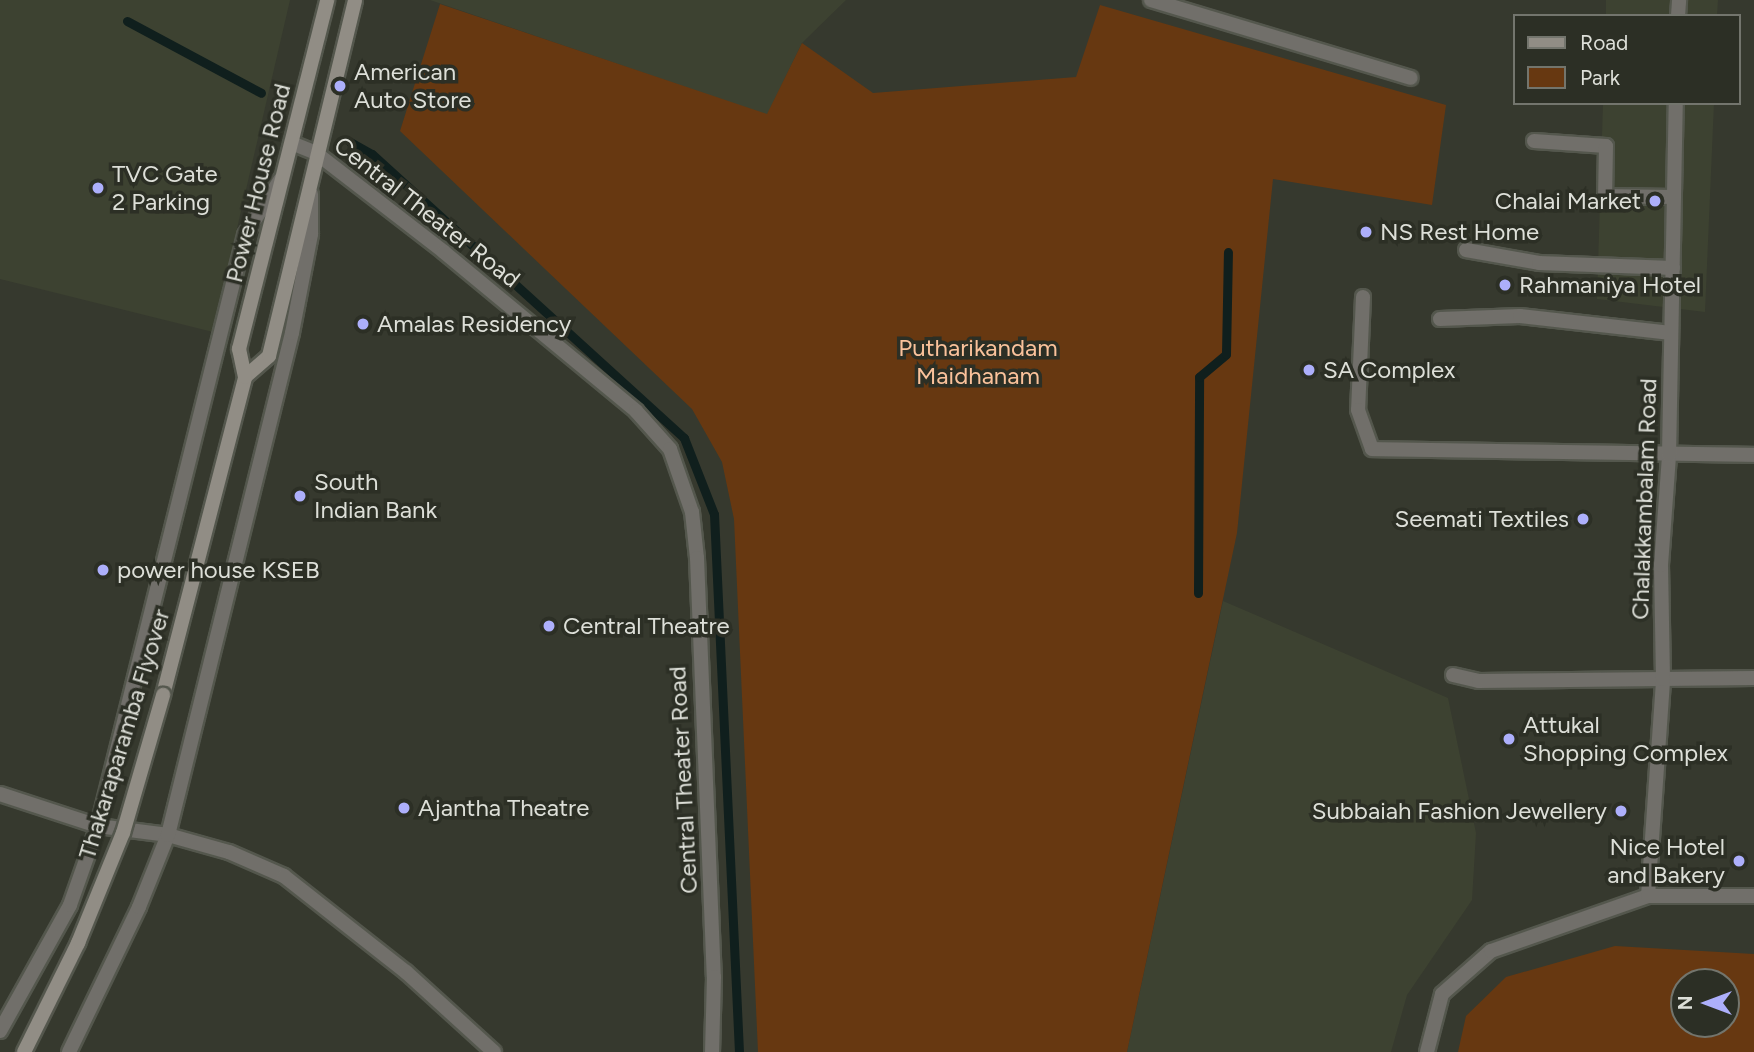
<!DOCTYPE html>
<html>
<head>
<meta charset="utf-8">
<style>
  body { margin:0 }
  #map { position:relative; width:1754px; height:1052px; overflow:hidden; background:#36392e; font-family:Figtree,sans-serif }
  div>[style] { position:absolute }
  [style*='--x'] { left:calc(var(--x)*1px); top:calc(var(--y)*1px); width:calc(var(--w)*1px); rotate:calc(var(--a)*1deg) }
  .built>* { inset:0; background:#3d4231 }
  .green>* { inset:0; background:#673811 }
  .stream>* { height:9px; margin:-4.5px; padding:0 4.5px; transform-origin:4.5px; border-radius:4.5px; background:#101f1d }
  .roads { filter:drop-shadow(2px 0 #54574d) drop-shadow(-2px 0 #54574d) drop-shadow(0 2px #54574d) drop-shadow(0 -2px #54574d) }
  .minor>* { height:14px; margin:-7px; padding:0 7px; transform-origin:7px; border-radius:7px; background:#716f6a }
  .tertiary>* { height:14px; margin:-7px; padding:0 7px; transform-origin:7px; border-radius:7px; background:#716f6a }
  .secondary>* { height:14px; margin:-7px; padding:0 7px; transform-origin:7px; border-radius:7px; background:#918d85 }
  .bridges { filter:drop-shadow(2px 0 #54574d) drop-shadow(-2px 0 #54574d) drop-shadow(0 2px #54574d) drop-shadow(0 -2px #54574d) }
  .secondary-bridge>* { height:14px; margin:-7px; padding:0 7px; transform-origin:7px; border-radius:7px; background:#918d85 }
  .dots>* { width:19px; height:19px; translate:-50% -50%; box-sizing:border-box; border:4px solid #2c2f25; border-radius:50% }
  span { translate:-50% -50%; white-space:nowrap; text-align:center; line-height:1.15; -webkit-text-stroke:7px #2c2f25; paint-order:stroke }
  .poi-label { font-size:24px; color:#dddfd8 }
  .left { translate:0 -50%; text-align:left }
  .right { translate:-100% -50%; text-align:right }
  .street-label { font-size:24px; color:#dddfd8 }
  .park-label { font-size:24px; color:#fac29b }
  .legend { position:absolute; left:1513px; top:14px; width:228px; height:91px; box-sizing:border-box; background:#2c2f25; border:2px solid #73756d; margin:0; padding:9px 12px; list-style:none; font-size:21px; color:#dddfd8 }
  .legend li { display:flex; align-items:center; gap:14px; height:35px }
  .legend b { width:35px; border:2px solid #73756d }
  .north { position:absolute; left:1670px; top:968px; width:70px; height:70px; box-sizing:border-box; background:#2c2f25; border:2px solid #73756d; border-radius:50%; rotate:270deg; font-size:19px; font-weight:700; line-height:28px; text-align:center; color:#dddfd8 }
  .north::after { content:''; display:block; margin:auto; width:24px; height:32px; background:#adaffb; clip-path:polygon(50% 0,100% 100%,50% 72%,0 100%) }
</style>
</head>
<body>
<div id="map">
  <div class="built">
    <i style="clip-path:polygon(0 0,290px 0,213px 332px,0 279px)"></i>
    <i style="clip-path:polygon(430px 0,846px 0,802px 43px,767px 115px)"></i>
    <i style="clip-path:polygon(1606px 0,1718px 0,1717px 16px,1606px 16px)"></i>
    <i style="clip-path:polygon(1603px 103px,1714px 103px,1705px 312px,1597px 299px)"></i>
    <i style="clip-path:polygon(1223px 601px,1448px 698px,1476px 833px,1472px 900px,1407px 995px,1391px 1052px,1127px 1052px)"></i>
  </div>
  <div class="green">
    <i style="clip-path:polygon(440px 4px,767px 114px,802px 43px,873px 93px,1076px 77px,1100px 5px,1446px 105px,1432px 205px,1273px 179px,1237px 533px,1127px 1052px,758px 1052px,734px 519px,722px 462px,692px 409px,400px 131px)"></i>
    <i style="clip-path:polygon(evenodd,1615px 946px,1754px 954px,1754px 1052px,1458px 1052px,1466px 1016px,1506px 977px,1615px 946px,1726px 982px,1726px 1024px,1684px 1024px,1684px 982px,1726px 982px)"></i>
  </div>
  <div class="stream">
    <i style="--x:127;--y:21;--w:152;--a:28.2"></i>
    <i style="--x:350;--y:142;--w:25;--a:29"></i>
    <i style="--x:372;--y:154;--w:422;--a:42.3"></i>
    <i style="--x:684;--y:438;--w:82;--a:68.5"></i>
    <i style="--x:714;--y:514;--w:539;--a:87.34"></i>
    <i style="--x:1198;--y:593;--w:216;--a:-89.7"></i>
    <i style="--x:1199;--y:377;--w:35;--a:-40"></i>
    <i style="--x:1226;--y:354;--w:102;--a:-88.9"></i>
  </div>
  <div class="roads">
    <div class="minor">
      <i style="--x:1151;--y:0;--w:271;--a:16.7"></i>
      <i style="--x:1534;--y:141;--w:72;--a:4"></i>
      <i style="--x:1606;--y:146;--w:50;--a:91.1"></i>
      <i style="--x:1605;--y:196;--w:69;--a:0.8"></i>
      <i style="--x:1466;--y:250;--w:74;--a:10.1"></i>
      <i style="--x:1539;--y:263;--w:134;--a:2.1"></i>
      <i style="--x:1363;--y:297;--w:113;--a:92.5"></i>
      <i style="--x:1358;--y:410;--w:41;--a:70.3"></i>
      <i style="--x:1372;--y:449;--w:382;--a:0.9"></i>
      <i style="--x:1440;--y:319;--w:80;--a:-2.1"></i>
      <i style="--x:1520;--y:316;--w:152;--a:6.4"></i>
      <i style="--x:1453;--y:675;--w:27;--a:13"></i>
      <i style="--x:1479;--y:681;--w:275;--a:-0.6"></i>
      <i style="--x:0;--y:794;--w:103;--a:18.1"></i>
      <i style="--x:98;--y:826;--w:71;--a:7.3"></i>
      <i style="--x:168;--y:835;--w:63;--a:15.6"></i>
      <i style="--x:229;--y:852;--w:60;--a:23.6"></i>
      <i style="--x:284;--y:876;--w:155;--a:38.2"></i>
      <i style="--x:406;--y:972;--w:119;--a:42.3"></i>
    </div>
    <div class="tertiary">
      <i style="--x:1678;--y:16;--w:16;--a:-86"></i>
      <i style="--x:294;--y:144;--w:24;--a:22"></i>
      <i style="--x:316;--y:153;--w:162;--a:37.7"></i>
      <i style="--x:444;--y:252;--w:249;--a:39.6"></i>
      <i style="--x:636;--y:411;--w:51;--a:48.2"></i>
      <i style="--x:670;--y:449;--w:67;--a:70.8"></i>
      <i style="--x:692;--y:512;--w:46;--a:83.8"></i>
      <i style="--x:697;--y:558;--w:419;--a:87.7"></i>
      <i style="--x:714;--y:977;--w:75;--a:91.5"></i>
      <i style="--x:1648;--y:896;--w:218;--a:-86"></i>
      <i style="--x:1663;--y:679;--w:114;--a:-91"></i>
      <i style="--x:1661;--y:565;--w:110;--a:-85.8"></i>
      <i style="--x:1669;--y:455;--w:352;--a:-88.9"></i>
      <i style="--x:0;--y:1031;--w:144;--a:-60.9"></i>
      <i style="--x:70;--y:905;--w:84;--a:-70.5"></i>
      <i style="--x:98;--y:826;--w:609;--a:-76.03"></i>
      <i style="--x:245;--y:235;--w:65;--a:-57.5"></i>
      <i style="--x:69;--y:1052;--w:161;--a:-64.2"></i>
      <i style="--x:139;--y:907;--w:78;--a:-68.1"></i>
      <i style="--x:168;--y:835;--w:517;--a:-76.13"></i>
      <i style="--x:292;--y:333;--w:101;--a:-79.1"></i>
      <i style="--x:311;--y:234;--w:40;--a:-90"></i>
      <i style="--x:1427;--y:1052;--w:60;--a:-75.5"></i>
      <i style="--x:1442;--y:994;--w:65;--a:-41.3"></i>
      <i style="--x:1491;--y:951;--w:166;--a:-19.3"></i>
      <i style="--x:1648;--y:896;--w:106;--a:0"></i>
    </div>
    <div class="secondary">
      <i style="--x:245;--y:377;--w:32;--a:-41"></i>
      <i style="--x:269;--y:356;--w:366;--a:-76.4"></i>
      <i style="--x:163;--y:695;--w:328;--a:-75.5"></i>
      <i style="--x:245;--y:377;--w:29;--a:-102"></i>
      <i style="--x:239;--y:349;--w:360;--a:-75.8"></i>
    </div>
  </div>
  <div class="bridges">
    <div class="secondary-bridge">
      <i style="--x:24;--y:1052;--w:122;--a:-63.6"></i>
      <i style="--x:78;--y:943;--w:119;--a:-67.8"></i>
      <i style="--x:123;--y:833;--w:144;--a:-73.8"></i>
    </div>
  </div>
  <div class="dots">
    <i style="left:340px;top:86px;background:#adaffb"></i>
    <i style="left:98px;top:188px;background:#adaffb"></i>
    <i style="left:1655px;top:201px;background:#adaffb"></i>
    <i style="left:1366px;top:232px;background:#adaffb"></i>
    <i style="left:1505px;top:285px;background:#adaffb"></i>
    <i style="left:363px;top:324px;background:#adaffb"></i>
    <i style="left:1309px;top:370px;background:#adaffb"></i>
    <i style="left:300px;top:496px;background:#adaffb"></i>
    <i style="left:1583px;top:519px;background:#adaffb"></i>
    <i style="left:103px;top:570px;background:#adaffb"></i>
    <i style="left:549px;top:626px;background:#adaffb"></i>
    <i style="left:1509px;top:739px;background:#adaffb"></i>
    <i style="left:404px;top:808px;background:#adaffb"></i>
    <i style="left:1621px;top:811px;background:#adaffb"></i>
    <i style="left:1739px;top:861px;background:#adaffb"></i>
  </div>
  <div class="poi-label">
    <span class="left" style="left:354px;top:86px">American<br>Auto Store</span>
    <span class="left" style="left:112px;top:188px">TVC Gate<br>2 Parking</span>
    <span class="right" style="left:1641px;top:201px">Chalai Market</span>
    <span class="left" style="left:1380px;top:232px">NS Rest Home</span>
    <span class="left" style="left:1519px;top:285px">Rahmaniya Hotel</span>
    <span class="left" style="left:377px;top:324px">Amalas Residency</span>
    <span class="left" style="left:1323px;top:370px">SA Complex</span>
    <span class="left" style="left:314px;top:496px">South<br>Indian Bank</span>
    <span class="right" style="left:1569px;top:519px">Seemati Textiles</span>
    <span class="left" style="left:117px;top:570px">power house KSEB</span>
    <span class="left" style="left:563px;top:626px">Central Theatre</span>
    <span class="left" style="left:1523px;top:739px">Attukal<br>Shopping Complex</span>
    <span class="left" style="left:418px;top:808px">Ajantha Theatre</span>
    <span class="right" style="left:1607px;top:811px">Subbaiah Fashion Jewellery</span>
    <span class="right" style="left:1725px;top:861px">Nice Hotel<br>and Bakery</span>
  </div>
  <div class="street-label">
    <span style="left:258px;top:183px;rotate:-76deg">Power House Road</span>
    <span style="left:427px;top:212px;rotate:38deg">Central Theater Road</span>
    <span style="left:1644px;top:499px;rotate:-88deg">Chalakkambalam Road</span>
    <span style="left:124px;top:734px;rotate:-73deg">Thakaraparamba Flyover</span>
    <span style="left:683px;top:780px;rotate:-93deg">Central Theater Road</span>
  </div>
  <div class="park-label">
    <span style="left:978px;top:362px">Putharikandam<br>Maidhanam</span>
  </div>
  <ul class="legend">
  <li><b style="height:9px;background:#918d85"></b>Road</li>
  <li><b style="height:19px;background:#673811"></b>Park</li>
  </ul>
  <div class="north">N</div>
</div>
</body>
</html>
